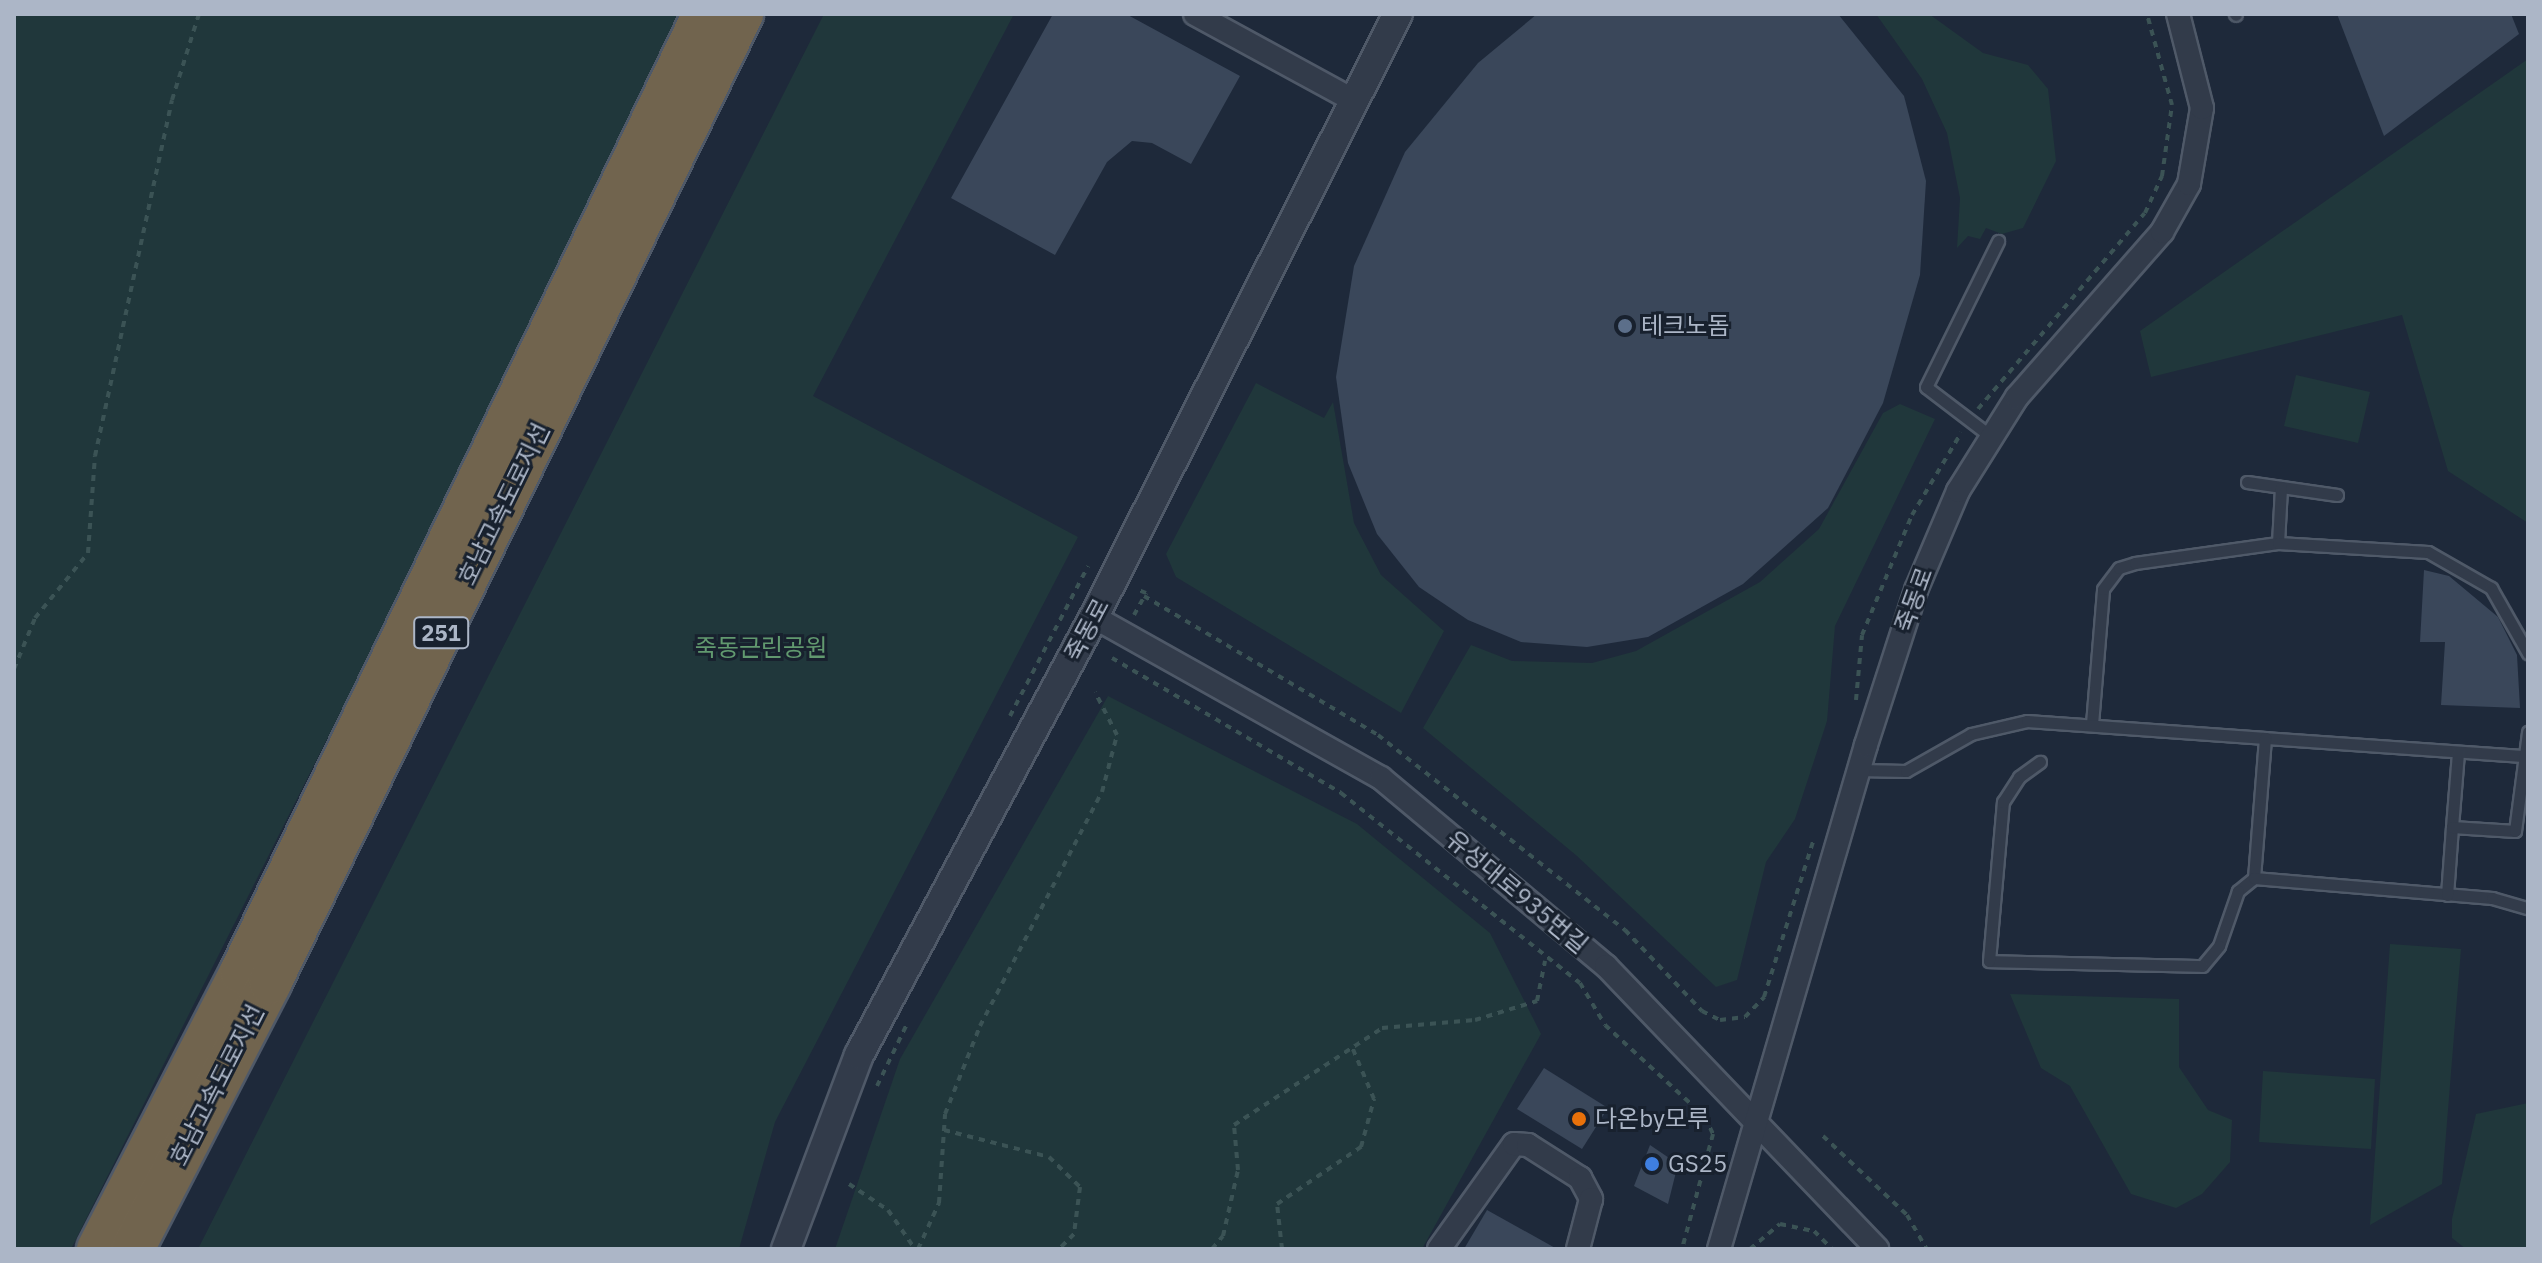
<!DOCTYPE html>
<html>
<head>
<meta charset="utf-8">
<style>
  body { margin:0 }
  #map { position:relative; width:2542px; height:1263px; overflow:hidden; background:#1e293a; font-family:"IBM Plex Sans","Noto Sans KR",sans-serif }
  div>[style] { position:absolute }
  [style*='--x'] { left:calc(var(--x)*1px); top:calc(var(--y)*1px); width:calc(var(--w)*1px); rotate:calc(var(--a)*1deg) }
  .green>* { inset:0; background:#20373b }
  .building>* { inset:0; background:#3a475a }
  .path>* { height:4px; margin-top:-2px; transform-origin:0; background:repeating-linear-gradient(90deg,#3b5355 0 6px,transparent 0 12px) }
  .roads { filter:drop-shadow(2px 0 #4f5968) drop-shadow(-2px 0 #4f5968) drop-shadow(0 2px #4f5968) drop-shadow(0 -2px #4f5968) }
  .service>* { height:11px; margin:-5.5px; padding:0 5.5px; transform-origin:5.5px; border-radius:5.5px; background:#323b4a }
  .minor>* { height:22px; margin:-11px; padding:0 11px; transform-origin:11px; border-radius:11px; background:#323b4a }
  .tertiary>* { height:28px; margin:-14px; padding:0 14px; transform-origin:14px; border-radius:14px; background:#323b4a }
  .motorway>* { height:42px; margin:-21px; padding:0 21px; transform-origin:21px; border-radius:21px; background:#71644e }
  .dots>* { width:22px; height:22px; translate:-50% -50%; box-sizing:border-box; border:4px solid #18212e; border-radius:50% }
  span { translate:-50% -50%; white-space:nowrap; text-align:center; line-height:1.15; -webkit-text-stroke:6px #18212e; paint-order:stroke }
  .shield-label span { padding:2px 6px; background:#18212e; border:2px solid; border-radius:6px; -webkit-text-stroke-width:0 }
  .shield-label { font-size:22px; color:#acb6c7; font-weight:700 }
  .poi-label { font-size:24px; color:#acb6c7 }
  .left { translate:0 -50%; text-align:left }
  .street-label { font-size:24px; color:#acb6c7 }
  .park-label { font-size:24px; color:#61996f }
  .frame { position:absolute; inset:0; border:16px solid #acb6c7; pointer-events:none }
</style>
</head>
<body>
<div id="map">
  <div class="green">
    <i style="clip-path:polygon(14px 14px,691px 14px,71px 1249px,14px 1249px)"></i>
    <i style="clip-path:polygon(824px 14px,1014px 14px,813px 396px,1078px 537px,775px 1122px,739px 1249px,198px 1249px)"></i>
    <i style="clip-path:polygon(1876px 14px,1929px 14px,1983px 53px,2028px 65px,2048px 89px,2056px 161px,2023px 228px,2002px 234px,1986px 228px,1980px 239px,1968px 236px,1957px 248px,1960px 198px,1947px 133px,1922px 79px)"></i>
    <i style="clip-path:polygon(2528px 59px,2528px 523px,2448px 471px,2402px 315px,2151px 377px,2140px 331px)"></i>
    <i style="clip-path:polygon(2296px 375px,2370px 392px,2358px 443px,2284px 426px)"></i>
    <i style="clip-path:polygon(1256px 383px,1324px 418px,1333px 402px,1354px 523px,1381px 575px,1444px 631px,1401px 713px,1176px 577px,1166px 554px)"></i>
    <i style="clip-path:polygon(1900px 404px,1935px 419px,1835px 626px,1827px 721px,1795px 819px,1766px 862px,1737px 980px,1716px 987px,1577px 856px,1423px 728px,1471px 645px,1512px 661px,1592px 663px,1636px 651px,1760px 582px,1819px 529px,1883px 413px)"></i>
    <i style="clip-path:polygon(1108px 696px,1357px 824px,1490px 933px,1541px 1034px,1422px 1249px,835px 1249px,900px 1059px)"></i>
    <i style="clip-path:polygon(2390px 944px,2461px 949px,2442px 1184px,2370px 1225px)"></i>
    <i style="clip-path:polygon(2010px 994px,2179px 999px,2179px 1067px,2208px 1110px,2232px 1120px,2230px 1162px,2202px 1194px,2176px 1208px,2131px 1194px,2070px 1086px,2041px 1068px)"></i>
    <i style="clip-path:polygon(2263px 1071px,2375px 1079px,2371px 1149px,2259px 1142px)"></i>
    <i style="clip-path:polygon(2528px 1103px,2528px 1249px,2466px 1249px,2452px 1238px,2452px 1219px,2476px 1114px)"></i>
  </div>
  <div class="building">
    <i style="clip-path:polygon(1053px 14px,1126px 14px,1240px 76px,1191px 164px,1152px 143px,1132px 141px,1107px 162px,1055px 255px,951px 198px)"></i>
    <i style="clip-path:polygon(1537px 14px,1838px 14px,1904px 96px,1926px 181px,1920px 275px,1883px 403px,1828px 508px,1743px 584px,1648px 637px,1587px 647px,1521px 642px,1468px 620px,1419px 587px,1377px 534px,1348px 463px,1336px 377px,1354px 266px,1405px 152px,1478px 63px)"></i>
    <i style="clip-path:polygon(2337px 14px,2511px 14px,2519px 34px,2384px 136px)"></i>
    <i style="clip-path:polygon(2424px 570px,2449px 576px,2498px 617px,2517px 655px,2520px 708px,2441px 705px,2445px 642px,2420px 642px)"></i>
    <i style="clip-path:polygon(1544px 1068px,1608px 1108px,1582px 1149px,1517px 1109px)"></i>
    <i style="clip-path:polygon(1650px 1145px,1678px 1164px,1668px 1204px,1634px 1186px)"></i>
    <i style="clip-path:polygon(1487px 1210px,1557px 1249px,1464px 1249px)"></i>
  </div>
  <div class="path">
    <i style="--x:1978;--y:409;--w:257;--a:-49.6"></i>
    <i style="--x:2145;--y:213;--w:41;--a:-65.3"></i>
    <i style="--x:2162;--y:176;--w:72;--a:-82"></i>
    <i style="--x:2172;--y:105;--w:94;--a:-105.4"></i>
    <i style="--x:1144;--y:596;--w:272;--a:30.7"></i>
    <i style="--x:1378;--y:735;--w:315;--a:38.3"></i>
    <i style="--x:1625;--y:930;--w:112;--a:46.5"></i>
    <i style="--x:1702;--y:1011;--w:20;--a:27"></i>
    <i style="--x:1720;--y:1020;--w:25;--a:-7"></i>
    <i style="--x:1745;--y:1017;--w:28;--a:-46"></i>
    <i style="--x:1764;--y:997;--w:163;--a:-72.5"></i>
    <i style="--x:1134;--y:615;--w:25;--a:-61"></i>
    <i style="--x:1146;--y:593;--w:11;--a:-158"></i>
    <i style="--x:1112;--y:658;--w:266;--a:30.5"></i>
    <i style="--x:1341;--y:793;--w:305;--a:38.5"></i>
    <i style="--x:1580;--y:983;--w:49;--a:59.2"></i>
    <i style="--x:1605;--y:1025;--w:136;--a:42.6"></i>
    <i style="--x:1705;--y:1117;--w:19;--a:65"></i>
    <i style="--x:1713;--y:1134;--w:119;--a:105.1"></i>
    <i style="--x:14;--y:669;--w:55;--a:-67.6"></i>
    <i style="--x:35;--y:618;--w:84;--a:-50.8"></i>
    <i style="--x:88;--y:553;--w:97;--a:-85.9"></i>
    <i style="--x:95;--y:456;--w:364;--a:-77.8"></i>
    <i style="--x:172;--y:100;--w:90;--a:-72.6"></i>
    <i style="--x:1856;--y:700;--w:65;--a:-84.7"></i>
    <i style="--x:1862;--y:635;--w:130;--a:-67.4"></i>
    <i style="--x:1912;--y:515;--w:96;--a:-59.1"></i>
    <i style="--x:1010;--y:716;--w:169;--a:-62.5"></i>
    <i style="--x:877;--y:1086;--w:71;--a:-64.2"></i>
    <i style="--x:944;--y:1130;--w:108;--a:14.4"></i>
    <i style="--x:1049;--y:1157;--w:43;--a:44.1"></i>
    <i style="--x:1080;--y:1187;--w:47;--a:97.3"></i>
    <i style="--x:1074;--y:1234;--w:21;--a:135"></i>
    <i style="--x:1823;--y:1136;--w:115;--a:43.2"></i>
    <i style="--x:1907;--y:1215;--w:39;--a:60"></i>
    <i style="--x:849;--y:1184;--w:47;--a:33.7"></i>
    <i style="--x:888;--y:1210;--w:47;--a:55.3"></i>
    <i style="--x:918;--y:1249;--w:51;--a:-65.5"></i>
    <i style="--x:939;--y:1203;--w:89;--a:-86.1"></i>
    <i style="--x:945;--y:1114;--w:95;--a:-68.3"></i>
    <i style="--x:980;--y:1026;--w:264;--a:-62.5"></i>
    <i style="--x:1102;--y:792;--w:59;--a:-75.3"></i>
    <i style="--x:1117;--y:735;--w:48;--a:-117.1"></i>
    <i style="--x:1212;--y:1249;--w:17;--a:-50"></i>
    <i style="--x:1223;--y:1236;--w:68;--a:-77.2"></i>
    <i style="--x:1238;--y:1170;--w:45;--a:-95.1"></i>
    <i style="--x:1234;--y:1125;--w:177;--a:-33.2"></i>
    <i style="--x:1382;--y:1028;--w:93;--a:-4.9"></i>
    <i style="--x:1475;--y:1020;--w:65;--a:-17"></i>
    <i style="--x:1537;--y:1001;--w:41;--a:-78.7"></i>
    <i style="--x:1282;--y:1249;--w:45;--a:-96.3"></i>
    <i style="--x:1277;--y:1204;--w:102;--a:-34.2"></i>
    <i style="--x:1361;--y:1147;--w:50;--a:-74.8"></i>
    <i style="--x:1374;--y:1099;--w:56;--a:-112.9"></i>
    <i style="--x:1750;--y:1249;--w:39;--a:-40"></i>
    <i style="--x:1780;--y:1224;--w:35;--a:12"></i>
    <i style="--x:1814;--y:1231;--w:25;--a:45"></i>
  </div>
  <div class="roads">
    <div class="service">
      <i style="--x:2235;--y:14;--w:1;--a:45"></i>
      <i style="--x:1989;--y:435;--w:79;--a:-142.7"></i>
      <i style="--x:1926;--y:387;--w:163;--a:-63.7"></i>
      <i style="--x:2247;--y:482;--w:91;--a:8.2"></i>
      <i style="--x:2278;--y:543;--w:56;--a:-86.9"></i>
      <i style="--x:2092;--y:724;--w:135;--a:-85.3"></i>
      <i style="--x:2103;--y:589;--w:26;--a:-53"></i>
      <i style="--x:2119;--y:568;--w:17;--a:-17"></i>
      <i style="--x:2135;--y:563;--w:144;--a:-8"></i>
      <i style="--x:2278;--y:543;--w:150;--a:3.4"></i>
      <i style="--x:2428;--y:552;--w:73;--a:29.7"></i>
      <i style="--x:2491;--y:588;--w:75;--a:60.4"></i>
      <i style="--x:2265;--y:738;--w:256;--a:4"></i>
      <i style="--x:1859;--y:770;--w:47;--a:1.2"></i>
      <i style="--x:1906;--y:771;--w:75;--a:-29.6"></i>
      <i style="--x:1971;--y:734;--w:57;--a:-13.1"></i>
      <i style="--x:2027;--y:721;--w:239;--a:4.1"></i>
      <i style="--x:2265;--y:738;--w:140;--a:94.5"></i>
      <i style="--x:2254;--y:878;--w:21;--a:141"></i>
      <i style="--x:2238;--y:891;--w:58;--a:109.1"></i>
      <i style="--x:2219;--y:946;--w:26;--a:130"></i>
      <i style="--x:2202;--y:966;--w:213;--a:-178.7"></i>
      <i style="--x:1989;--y:961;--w:160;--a:-85"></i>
      <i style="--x:2003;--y:802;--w:30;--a:-57"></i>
      <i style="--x:2019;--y:777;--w:26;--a:-36"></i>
      <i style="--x:2452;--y:827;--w:75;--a:-85.4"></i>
      <i style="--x:2254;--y:878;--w:239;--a:4.8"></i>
      <i style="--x:2492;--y:898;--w:37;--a:16"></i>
      <i style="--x:2447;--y:895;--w:68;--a:-85.8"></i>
      <i style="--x:2452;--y:827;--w:63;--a:3.6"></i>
      <i style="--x:2515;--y:831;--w:100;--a:-82.5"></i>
    </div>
    <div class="minor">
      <i style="--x:1195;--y:14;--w:180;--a:28.6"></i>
      <i style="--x:1094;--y:617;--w:329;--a:29.3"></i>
      <i style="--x:1381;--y:778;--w:293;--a:39.9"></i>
      <i style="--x:1606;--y:966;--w:392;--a:46.2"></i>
      <i style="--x:1439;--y:1249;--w:129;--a:-54.5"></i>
      <i style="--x:1514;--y:1144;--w:14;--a:4"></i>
      <i style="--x:1528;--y:1145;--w:62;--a:32.4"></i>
      <i style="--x:1580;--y:1178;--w:24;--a:62"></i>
      <i style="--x:1591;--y:1199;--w:52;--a:104.6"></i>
      <i style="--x:1719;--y:1249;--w:525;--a:-73.74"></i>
      <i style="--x:1866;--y:745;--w:163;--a:-72.1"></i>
      <i style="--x:1916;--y:590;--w:108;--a:-67"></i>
      <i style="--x:1958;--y:491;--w:111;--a:-57.9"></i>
      <i style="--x:2017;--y:397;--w:220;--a:-48.7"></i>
      <i style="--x:2162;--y:232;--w:55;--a:-60.6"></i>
      <i style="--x:2189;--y:184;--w:77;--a:-80.3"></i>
      <i style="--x:2202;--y:108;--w:97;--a:-104.3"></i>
    </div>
    <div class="tertiary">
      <i style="--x:786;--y:1249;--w:207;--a:-69.4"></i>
      <i style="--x:859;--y:1055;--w:497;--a:-61.8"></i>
      <i style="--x:1094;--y:617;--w:675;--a:-63.25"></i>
    </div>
    <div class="motorway">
      <i style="--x:98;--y:1249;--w:312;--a:-62.7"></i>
      <i style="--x:241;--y:972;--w:1064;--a:-64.21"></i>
      <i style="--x:133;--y:1249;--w:299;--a:-62.7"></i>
      <i style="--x:270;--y:983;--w:1078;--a:-64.03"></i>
    </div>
  </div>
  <div class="dots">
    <i style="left:1625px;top:326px;background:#5c6f8a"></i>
    <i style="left:1579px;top:1119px;background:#e8710a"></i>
    <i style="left:1652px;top:1164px;background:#3f7fe0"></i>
  </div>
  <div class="shield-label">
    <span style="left:441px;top:633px">251</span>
  </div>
  <div class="poi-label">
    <span class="left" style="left:1641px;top:326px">테크노돔</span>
    <span class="left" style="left:1595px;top:1119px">다온by모루</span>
    <span class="left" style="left:1668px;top:1164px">GS25</span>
  </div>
  <div class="street-label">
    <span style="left:504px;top:504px;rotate:-64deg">호남고속도로지선</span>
    <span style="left:1914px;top:600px;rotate:-70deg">죽동로</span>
    <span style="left:1087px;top:630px;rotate:-62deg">죽동로</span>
    <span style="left:1517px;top:892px;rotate:40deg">유성대로935번길</span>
    <span style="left:217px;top:1085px;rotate:-63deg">호남고속도로지선</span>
  </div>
  <div class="park-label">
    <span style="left:761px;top:648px">죽동근린공원</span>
  </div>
  <div class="frame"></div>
</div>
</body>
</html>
